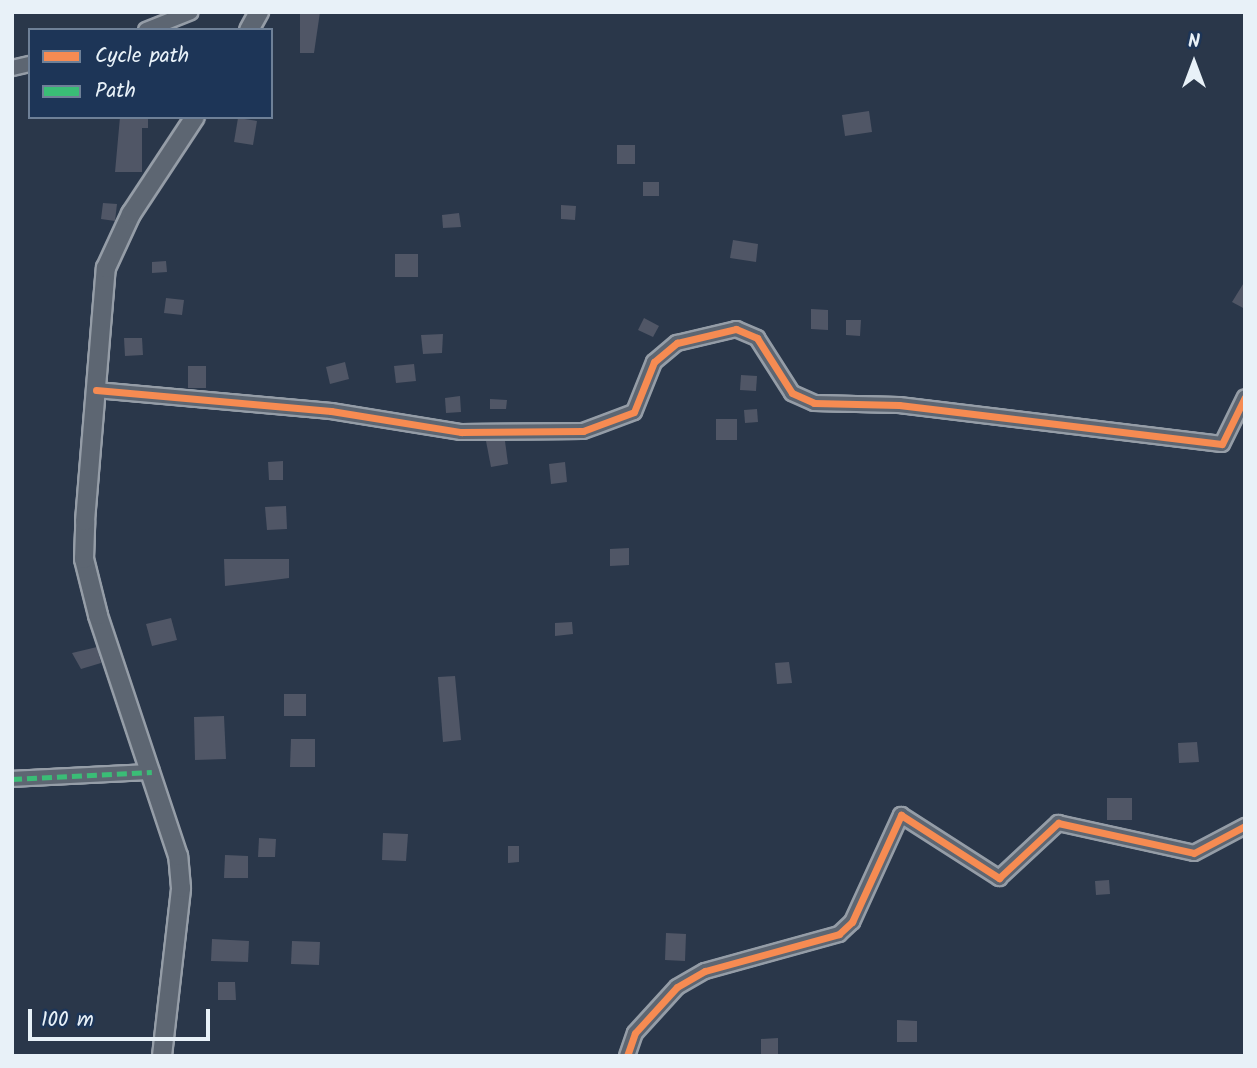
<!DOCTYPE html>
<html>
<head>
<meta charset="utf-8">
<style>
  body { margin:0 }
  #map { position:relative; width:1257px; height:1068px; overflow:hidden; background:#2a374a; font-family:Kalam,sans-serif }
  div>[style] { position:absolute }
  [style*='--x'] { left:calc(var(--x)*1px); top:calc(var(--y)*1px); width:calc(var(--w)*1px); rotate:calc(var(--a)*1deg) }
  .building>* { inset:0; background:#505666 }
  .roads { filter:drop-shadow(2px 0 #959da7) drop-shadow(-2px 0 #959da7) drop-shadow(0 2px #959da7) drop-shadow(0 -2px #959da7) }
  .minor>* { height:14px; margin:-7px; padding:0 7px; transform-origin:7px; border-radius:7px; background:#5d6672 }
  .major>* { height:18px; margin:-9px; padding:0 9px; transform-origin:9px; border-radius:9px; background:#5d6672 }
  .quiet>* { height:5px; margin-top:-2.5px; transform-origin:0; background:repeating-linear-gradient(90deg,#3abd76 0 10px,transparent 0 15px) }
  .cycleway>* { height:7px; margin:-3.5px; padding:0 3.5px; transform-origin:3.5px; border-radius:3.5px; background:#f68b52 }
  span { translate:-50% -50%; white-space:nowrap; text-align:center; line-height:1.15; -webkit-text-stroke:5px #1d3557; paint-order:stroke }
  .frame { position:absolute; inset:0; border:14px solid #e8f1f8; pointer-events:none }
  .legend { position:absolute; left:28px; top:28px; width:245px; height:91px; box-sizing:border-box; background:#1d3557; border:2px solid #6e8097; margin:0; padding:9px 12px; list-style:none; font-size:21px; color:#e8f1f8 }
  .legend li { display:flex; align-items:center; gap:14px; height:35px }
  .legend b { width:35px; border:2px solid #6e8097 }
  .north { position:absolute; left:1159px; top:28px; width:70px; height:70px; -webkit-text-stroke:5px #1d3557; paint-order:stroke; rotate:0deg; font-size:19px; font-weight:700; line-height:28px; text-align:center; color:#e8f1f8 }
  .north::after { content:''; display:block; margin:auto; width:24px; height:32px; background:#e8f1f8; clip-path:polygon(50% 0,100% 100%,50% 72%,0 100%) }
  .scale { position:absolute; left:28px; top:1009px; width:182px; height:32px; box-sizing:border-box; border:4px solid #e8f1f8; border-top:0; padding-left:9px; font-size:21px; line-height:24px; white-space:nowrap; color:#e8f1f8; -webkit-text-stroke:5px #1d3557; paint-order:stroke }
</style>
</head>
<body>
<div id="map">
  <div class="building">
    <i style="clip-path:polygon(300px 12px,320px 12px,314px 53px,300px 53px)"></i>
    <i style="clip-path:polygon(869px 111px,872px 132px,845px 136px,842px 115px)"></i>
    <i style="clip-path:polygon(120px 117px,148px 117px,148px 128px,142px 128px,142px 172px,115px 172px)"></i>
    <i style="clip-path:polygon(238px 118px,257px 121px,253px 145px,234px 142px)"></i>
    <i style="clip-path:polygon(617px 145px,635px 145px,635px 164px,617px 164px)"></i>
    <i style="clip-path:polygon(643px 182px,659px 182px,659px 196px,643px 196px)"></i>
    <i style="clip-path:polygon(103px 203px,117px 204px,115px 221px,101px 219px)"></i>
    <i style="clip-path:polygon(561px 205px,576px 206px,575px 220px,561px 219px)"></i>
    <i style="clip-path:polygon(459px 213px,461px 227px,443px 228px,442px 215px)"></i>
    <i style="clip-path:polygon(733px 240px,758px 244px,756px 262px,730px 258px)"></i>
    <i style="clip-path:polygon(395px 254px,418px 254px,418px 277px,395px 277px)"></i>
    <i style="clip-path:polygon(166px 261px,167px 272px,152px 273px,152px 262px)"></i>
    <i style="clip-path:polygon(1245px 281px,1245px 309px,1232px 302px)"></i>
    <i style="clip-path:polygon(166px 298px,184px 300px,182px 315px,164px 313px)"></i>
    <i style="clip-path:polygon(811px 309px,828px 310px,828px 330px,811px 329px)"></i>
    <i style="clip-path:polygon(644px 318px,659px 326px,653px 337px,638px 330px)"></i>
    <i style="clip-path:polygon(846px 320px,861px 320px,860px 336px,846px 335px)"></i>
    <i style="clip-path:polygon(443px 334px,442px 353px,423px 354px,421px 335px)"></i>
    <i style="clip-path:polygon(124px 338px,142px 338px,143px 355px,125px 356px)"></i>
    <i style="clip-path:polygon(345px 362px,349px 379px,330px 384px,326px 367px)"></i>
    <i style="clip-path:polygon(414px 364px,416px 381px,396px 383px,394px 366px)"></i>
    <i style="clip-path:polygon(188px 366px,206px 366px,206px 388px,188px 388px)"></i>
    <i style="clip-path:polygon(741px 375px,757px 376px,756px 391px,740px 390px)"></i>
    <i style="clip-path:polygon(460px 396px,461px 412px,446px 413px,445px 398px)"></i>
    <i style="clip-path:polygon(490px 399px,507px 400px,506px 409px,490px 409px)"></i>
    <i style="clip-path:polygon(757px 409px,758px 422px,745px 423px,744px 410px)"></i>
    <i style="clip-path:polygon(716px 419px,737px 419px,737px 440px,716px 440px)"></i>
    <i style="clip-path:polygon(486px 441px,505px 441px,508px 464px,491px 467px)"></i>
    <i style="clip-path:polygon(283px 461px,283px 480px,269px 480px,268px 462px)"></i>
    <i style="clip-path:polygon(565px 462px,567px 482px,551px 484px,549px 464px)"></i>
    <i style="clip-path:polygon(286px 506px,287px 529px,267px 530px,265px 507px)"></i>
    <i style="clip-path:polygon(629px 548px,629px 565px,610px 566px,610px 549px)"></i>
    <i style="clip-path:polygon(224px 559px,289px 559px,289px 578px,225px 586px)"></i>
    <i style="clip-path:polygon(171px 618px,177px 640px,152px 646px,146px 624px)"></i>
    <i style="clip-path:polygon(572px 622px,573px 634px,555px 636px,555px 623px)"></i>
    <i style="clip-path:polygon(97px 647px,101px 663px,81px 669px,72px 653px)"></i>
    <i style="clip-path:polygon(789px 662px,792px 683px,777px 684px,775px 663px)"></i>
    <i style="clip-path:polygon(455px 676px,461px 740px,443px 742px,438px 677px)"></i>
    <i style="clip-path:polygon(284px 694px,306px 694px,306px 716px,284px 716px)"></i>
    <i style="clip-path:polygon(224px 716px,226px 759px,195px 760px,194px 717px)"></i>
    <i style="clip-path:polygon(291px 739px,315px 739px,315px 767px,290px 767px)"></i>
    <i style="clip-path:polygon(1197px 742px,1199px 762px,1179px 763px,1178px 743px)"></i>
    <i style="clip-path:polygon(1107px 798px,1132px 798px,1132px 820px,1107px 820px)"></i>
    <i style="clip-path:polygon(383px 833px,408px 834px,406px 861px,382px 860px)"></i>
    <i style="clip-path:polygon(259px 838px,276px 839px,275px 857px,258px 857px)"></i>
    <i style="clip-path:polygon(508px 846px,519px 846px,519px 862px,508px 863px)"></i>
    <i style="clip-path:polygon(225px 855px,248px 856px,248px 878px,224px 878px)"></i>
    <i style="clip-path:polygon(1109px 880px,1110px 894px,1096px 895px,1095px 881px)"></i>
    <i style="clip-path:polygon(666px 933px,686px 934px,685px 961px,665px 960px)"></i>
    <i style="clip-path:polygon(212px 939px,249px 941px,248px 962px,211px 961px)"></i>
    <i style="clip-path:polygon(292px 941px,320px 942px,319px 965px,291px 964px)"></i>
    <i style="clip-path:polygon(218px 982px,235px 982px,236px 1000px,218px 1000px)"></i>
    <i style="clip-path:polygon(897px 1020px,917px 1021px,917px 1042px,897px 1042px)"></i>
    <i style="clip-path:polygon(778px 1038px,778px 1056px,761px 1056px,761px 1039px)"></i>
  </div>
  <div class="roads">
    <div class="minor">
      <i style="--x:146;--y:30;--w:48;--a:-21.8"></i>
      <i style="--x:12;--y:68;--w:18;--a:-13"></i>
      <i style="--x:96;--y:390;--w:236;--a:5.1"></i>
      <i style="--x:331;--y:411;--w:132;--a:9.2"></i>
      <i style="--x:461;--y:432;--w:122;--a:-0.5"></i>
      <i style="--x:583;--y:431;--w:54;--a:-20.4"></i>
      <i style="--x:634;--y:412;--w:54;--a:-68.2"></i>
      <i style="--x:654;--y:362;--w:30;--a:-40"></i>
      <i style="--x:677;--y:343;--w:61;--a:-13.3"></i>
      <i style="--x:736;--y:329;--w:23;--a:23"></i>
      <i style="--x:757;--y:338;--w:65;--a:57.5"></i>
      <i style="--x:792;--y:393;--w:24;--a:24"></i>
      <i style="--x:814;--y:403;--w:85;--a:1.3"></i>
      <i style="--x:899;--y:405;--w:325;--a:6.9"></i>
      <i style="--x:1222;--y:444;--w:52;--a:-63.9"></i>
      <i style="--x:12;--y:779;--w:140;--a:-2.9"></i>
      <i style="--x:627;--y:1056;--w:24;--a:-71"></i>
      <i style="--x:635;--y:1033;--w:62;--a:-47.6"></i>
      <i style="--x:677;--y:987;--w:32;--a:-30"></i>
      <i style="--x:705;--y:971;--w:139;--a:-15.4"></i>
      <i style="--x:839;--y:934;--w:18;--a:-43"></i>
      <i style="--x:852;--y:922;--w:118;--a:-65.4"></i>
      <i style="--x:901;--y:815;--w:117;--a:32.7"></i>
      <i style="--x:999;--y:878;--w:81;--a:-43"></i>
      <i style="--x:1058;--y:823;--w:139;--a:12.4"></i>
      <i style="--x:1194;--y:853;--w:58;--a:-27.9"></i>
    </div>
    <div class="major">
      <i style="--x:249;--y:30;--w:21;--a:-61"></i>
      <i style="--x:162;--y:1056;--w:169;--a:-83.5"></i>
      <i style="--x:181;--y:888;--w:32;--a:-95"></i>
      <i style="--x:178;--y:856;--w:254;--a:-108.4"></i>
      <i style="--x:98;--y:615;--w:58;--a:-104"></i>
      <i style="--x:84;--y:559;--w:38;--a:-88"></i>
      <i style="--x:85;--y:521;--w:254;--a:-85.3"></i>
      <i style="--x:106;--y:268;--w:60;--a:-65.2"></i>
      <i style="--x:131;--y:214;--w:116;--a:-56.6"></i>
    </div>
  </div>
  <div class="quiet">
    <i style="--x:12;--y:779;--w:140;--a:-2.9"></i>
  </div>
  <div class="cycleway">
    <i style="--x:96;--y:390;--w:236;--a:5.1"></i>
    <i style="--x:331;--y:411;--w:132;--a:9.2"></i>
    <i style="--x:461;--y:432;--w:122;--a:-0.5"></i>
    <i style="--x:583;--y:431;--w:54;--a:-20.4"></i>
    <i style="--x:634;--y:412;--w:54;--a:-68.2"></i>
    <i style="--x:654;--y:362;--w:30;--a:-40"></i>
    <i style="--x:677;--y:343;--w:61;--a:-13.3"></i>
    <i style="--x:736;--y:329;--w:23;--a:23"></i>
    <i style="--x:757;--y:338;--w:65;--a:57.5"></i>
    <i style="--x:792;--y:393;--w:24;--a:24"></i>
    <i style="--x:814;--y:403;--w:85;--a:1.3"></i>
    <i style="--x:899;--y:405;--w:325;--a:6.9"></i>
    <i style="--x:1222;--y:444;--w:52;--a:-63.9"></i>
    <i style="--x:627;--y:1056;--w:24;--a:-71"></i>
    <i style="--x:635;--y:1033;--w:62;--a:-47.6"></i>
    <i style="--x:677;--y:987;--w:32;--a:-30"></i>
    <i style="--x:705;--y:971;--w:139;--a:-15.4"></i>
    <i style="--x:839;--y:934;--w:18;--a:-43"></i>
    <i style="--x:852;--y:922;--w:118;--a:-65.4"></i>
    <i style="--x:901;--y:815;--w:117;--a:32.7"></i>
    <i style="--x:999;--y:878;--w:81;--a:-43"></i>
    <i style="--x:1058;--y:823;--w:139;--a:12.4"></i>
    <i style="--x:1194;--y:853;--w:58;--a:-27.9"></i>
  </div>
  <div class="frame"></div>
  <ul class="legend">
  <li><b style="height:9px;background:#f68b52"></b>Cycle path</li>
  <li><b style="height:9px;background:#3abd76"></b>Path</li>
  </ul>
  <div class="north">N</div>
  <div class="scale">100 m</div>
</div>
</body>
</html>
